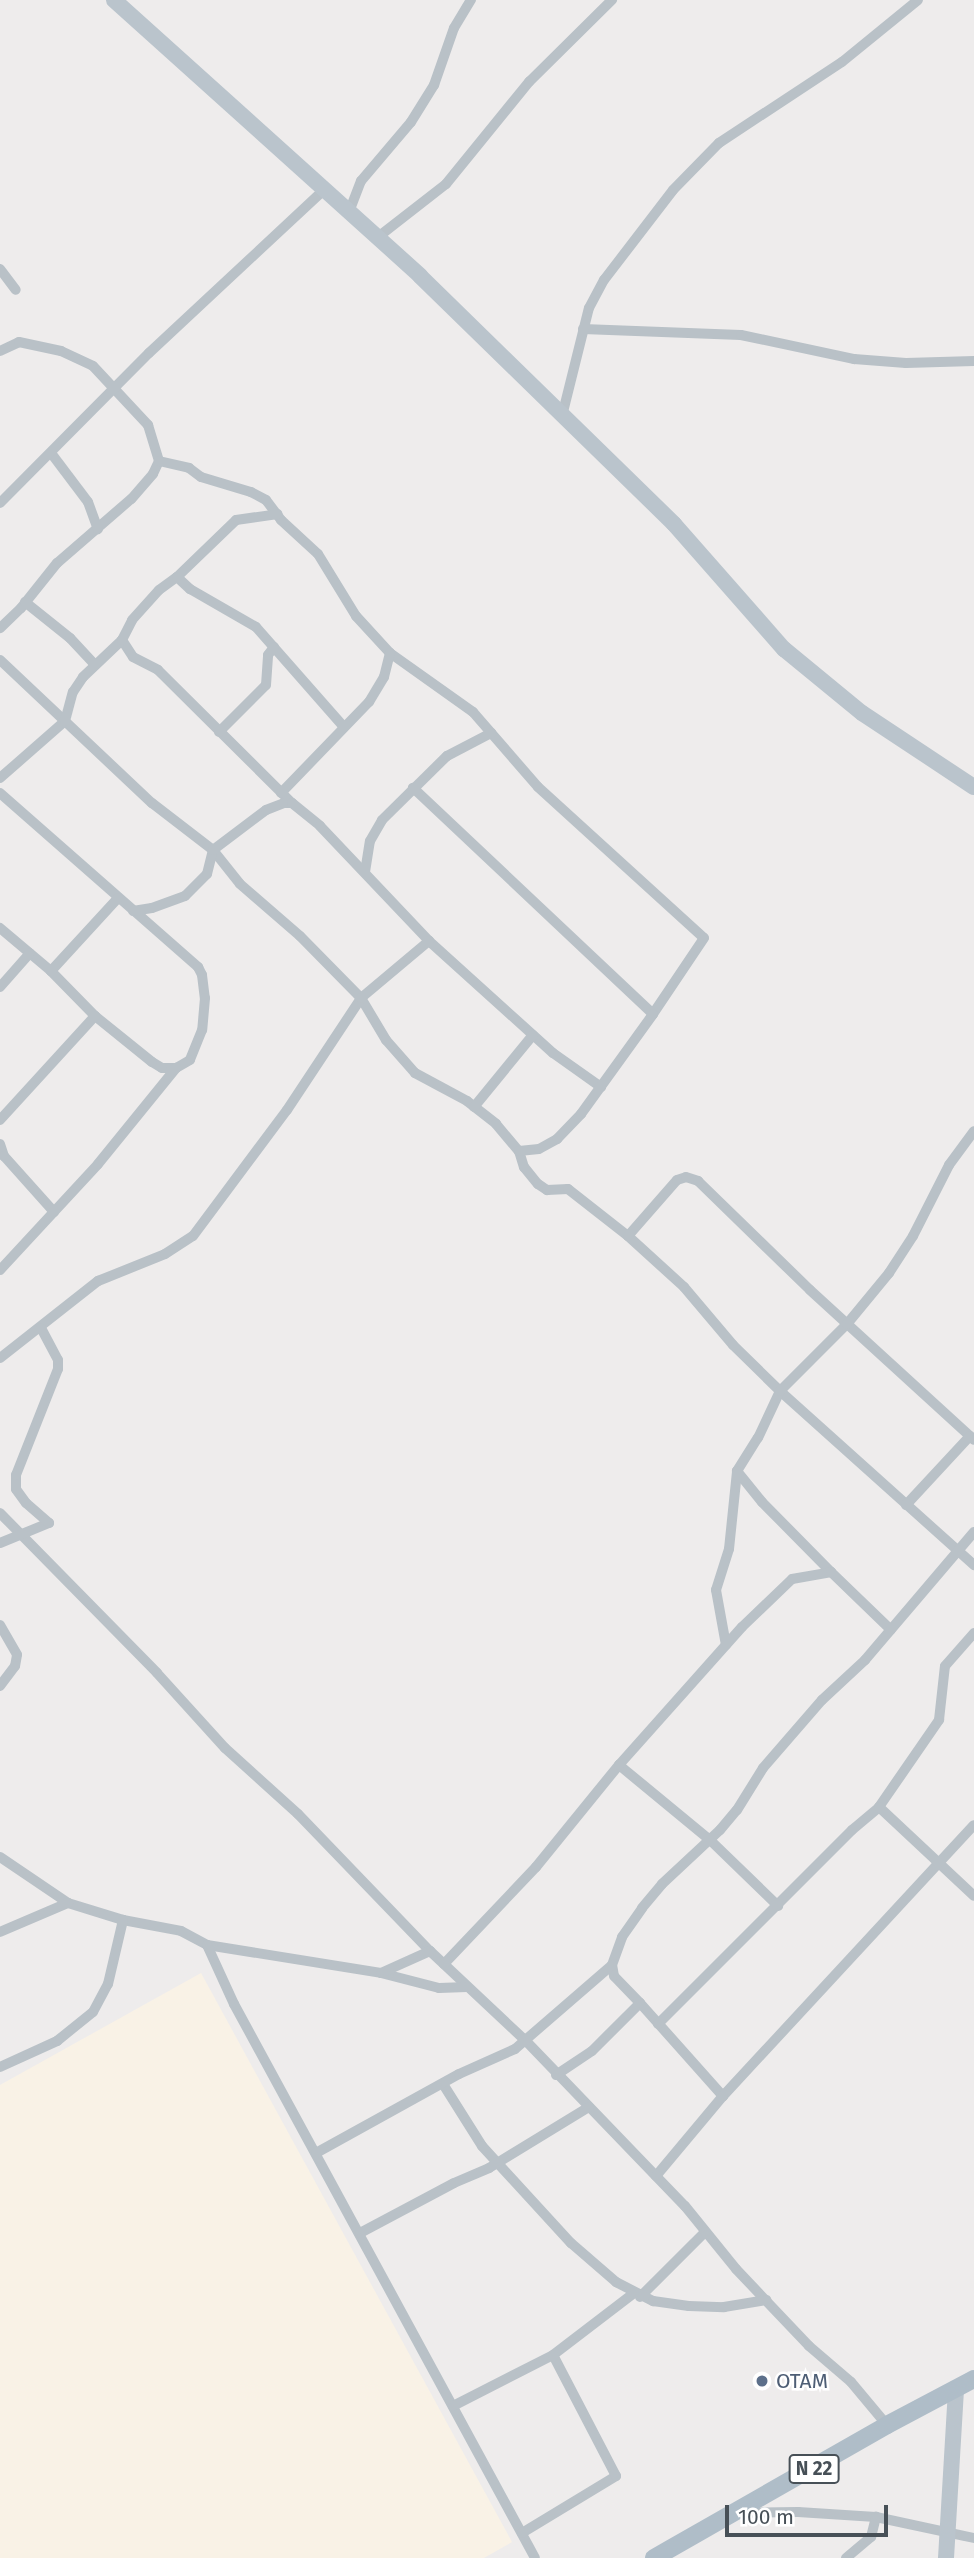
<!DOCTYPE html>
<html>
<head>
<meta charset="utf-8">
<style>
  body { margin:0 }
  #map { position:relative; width:974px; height:2558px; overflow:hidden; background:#eeecec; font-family:"Fira Sans",sans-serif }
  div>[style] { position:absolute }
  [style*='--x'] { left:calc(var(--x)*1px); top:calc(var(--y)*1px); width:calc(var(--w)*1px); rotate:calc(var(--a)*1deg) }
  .commercial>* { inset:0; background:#f9f2e6 }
  .street>* { height:10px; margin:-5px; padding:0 5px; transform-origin:5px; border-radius:5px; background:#b9c1c7 }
  .secondary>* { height:16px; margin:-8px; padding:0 8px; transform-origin:8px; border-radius:8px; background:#bac4cc }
  .primary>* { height:18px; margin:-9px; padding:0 9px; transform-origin:9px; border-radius:9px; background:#afbdc8 }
  .dots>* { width:19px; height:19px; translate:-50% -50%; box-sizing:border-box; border:4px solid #fff; border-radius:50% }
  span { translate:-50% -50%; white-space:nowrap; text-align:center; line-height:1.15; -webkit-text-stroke:5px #fff; paint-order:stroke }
  .shield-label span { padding:2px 5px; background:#fff; border:2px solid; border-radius:5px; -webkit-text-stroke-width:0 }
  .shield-label { font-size:19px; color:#475057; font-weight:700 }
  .service-label { font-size:21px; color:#4e5e75 }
  .left { translate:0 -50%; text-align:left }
  .scale { position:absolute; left:725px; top:2505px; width:163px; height:32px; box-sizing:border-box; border:4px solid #475057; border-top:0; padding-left:9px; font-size:21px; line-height:24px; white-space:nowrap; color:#475057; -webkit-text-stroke:5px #fff; paint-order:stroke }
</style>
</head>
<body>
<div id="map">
  <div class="commercial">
    <i style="clip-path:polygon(201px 1973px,512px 2542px,484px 2558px,0 2558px,0 2085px)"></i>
  </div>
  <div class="street">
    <i style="--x:349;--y:212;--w:33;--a:-69"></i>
    <i style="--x:361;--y:181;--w:77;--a:-49.7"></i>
    <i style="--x:411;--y:122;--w:44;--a:-58.1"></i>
    <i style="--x:434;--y:85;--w:60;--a:-70.7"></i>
    <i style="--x:454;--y:28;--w:33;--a:-59"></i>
    <i style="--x:378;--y:237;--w:86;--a:-37.9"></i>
    <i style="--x:446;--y:184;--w:132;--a:-50.9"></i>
    <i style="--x:529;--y:82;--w:117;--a:-44.7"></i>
    <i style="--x:0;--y:269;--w:26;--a:53"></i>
    <i style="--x:583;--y:329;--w:158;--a:2.2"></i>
    <i style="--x:741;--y:335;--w:116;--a:12"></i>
    <i style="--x:854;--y:359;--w:52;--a:4.4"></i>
    <i style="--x:906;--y:363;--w:68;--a:-1.7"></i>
    <i style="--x:0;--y:351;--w:21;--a:-25"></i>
    <i style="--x:19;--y:342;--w:43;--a:12.1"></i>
    <i style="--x:61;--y:351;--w:35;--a:25"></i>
    <i style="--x:93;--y:366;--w:81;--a:47"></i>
    <i style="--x:148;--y:425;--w:38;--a:73"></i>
    <i style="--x:159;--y:461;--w:14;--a:115"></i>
    <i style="--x:153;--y:474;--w:33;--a:131"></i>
    <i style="--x:131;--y:499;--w:98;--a:139.1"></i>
    <i style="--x:57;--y:563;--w:58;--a:128.7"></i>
    <i style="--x:21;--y:608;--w:29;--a:136"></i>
    <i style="--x:562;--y:416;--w:111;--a:-76"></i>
    <i style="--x:589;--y:308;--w:32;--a:-62"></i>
    <i style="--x:604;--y:280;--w:113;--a:-52.5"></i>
    <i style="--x:673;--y:190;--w:66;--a:-45.6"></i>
    <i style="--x:719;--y:143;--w:147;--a:-33.4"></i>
    <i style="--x:842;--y:62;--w:98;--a:-39.2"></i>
    <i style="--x:51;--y:453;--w:61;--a:52.9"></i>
    <i style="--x:88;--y:502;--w:29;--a:70"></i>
    <i style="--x:159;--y:461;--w:31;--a:13"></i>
    <i style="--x:189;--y:468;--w:15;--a:37"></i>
    <i style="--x:201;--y:477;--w:52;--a:16.7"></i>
    <i style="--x:251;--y:492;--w:17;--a:28"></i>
    <i style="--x:266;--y:500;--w:25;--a:53"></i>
    <i style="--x:281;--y:520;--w:50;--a:42.6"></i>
    <i style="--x:318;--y:554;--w:73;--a:58.5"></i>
    <i style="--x:356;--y:616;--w:50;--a:47.4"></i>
    <i style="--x:390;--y:653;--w:102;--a:35.4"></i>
    <i style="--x:473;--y:712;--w:99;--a:49.1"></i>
    <i style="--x:538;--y:787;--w:224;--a:42.3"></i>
    <i style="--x:704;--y:938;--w:92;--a:123.9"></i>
    <i style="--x:653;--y:1014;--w:330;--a:-136.7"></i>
    <i style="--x:0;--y:503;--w:211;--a:-45.2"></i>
    <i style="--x:149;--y:353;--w:239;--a:-43"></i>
    <i style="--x:177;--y:577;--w:18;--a:43"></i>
    <i style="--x:190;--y:589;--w:76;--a:29.9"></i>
    <i style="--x:256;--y:627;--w:133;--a:48.7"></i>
    <i style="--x:25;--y:602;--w:58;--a:38.7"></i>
    <i style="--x:70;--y:638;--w:35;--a:47"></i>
    <i style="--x:122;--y:640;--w:20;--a:57"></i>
    <i style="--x:133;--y:657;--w:28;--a:27"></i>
    <i style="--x:158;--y:670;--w:189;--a:44.8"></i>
    <i style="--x:0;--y:660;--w:209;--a:43.3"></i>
    <i style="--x:152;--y:803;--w:77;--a:37.6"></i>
    <i style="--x:213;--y:850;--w:43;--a:51.5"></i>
    <i style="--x:240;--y:884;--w:79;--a:40.9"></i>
    <i style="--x:300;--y:936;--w:87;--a:45.5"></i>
    <i style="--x:361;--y:998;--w:49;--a:59.2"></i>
    <i style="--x:386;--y:1040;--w:44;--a:48.7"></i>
    <i style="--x:415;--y:1073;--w:59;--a:28.3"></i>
    <i style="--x:467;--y:1101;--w:37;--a:38"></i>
    <i style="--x:496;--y:1124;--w:35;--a:50"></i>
    <i style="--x:519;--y:1151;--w:17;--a:73"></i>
    <i style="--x:524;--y:1167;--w:22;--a:51"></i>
    <i style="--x:538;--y:1184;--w:11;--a:34"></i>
    <i style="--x:547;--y:1190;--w:21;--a:-3"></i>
    <i style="--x:568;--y:1189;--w:76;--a:38.1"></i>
    <i style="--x:628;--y:1236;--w:76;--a:42.3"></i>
    <i style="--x:684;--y:1287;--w:76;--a:49.8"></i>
    <i style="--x:733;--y:1345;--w:66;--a:44.4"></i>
    <i style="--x:780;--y:1391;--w:261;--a:41.9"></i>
    <i style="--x:219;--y:732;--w:66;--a:-45"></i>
    <i style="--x:266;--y:685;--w:30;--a:-86"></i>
    <i style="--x:268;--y:655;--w:10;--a:-53"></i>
    <i style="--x:0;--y:778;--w:86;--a:-41.2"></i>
    <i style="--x:65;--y:721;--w:30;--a:-75"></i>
    <i style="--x:73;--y:692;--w:18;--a:-56"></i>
    <i style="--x:83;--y:677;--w:54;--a:-43.5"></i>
    <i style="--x:122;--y:640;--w:22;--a:-63"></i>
    <i style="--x:132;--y:620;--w:40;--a:-48"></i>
    <i style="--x:159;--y:590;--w:22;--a:-36"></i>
    <i style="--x:177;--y:577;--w:82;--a:-44"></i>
    <i style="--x:236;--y:520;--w:42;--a:-8.1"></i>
    <i style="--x:0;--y:793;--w:264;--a:41.3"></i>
    <i style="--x:198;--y:967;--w:9;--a:63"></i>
    <i style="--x:202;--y:975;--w:23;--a:83"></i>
    <i style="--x:205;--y:998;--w:32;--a:95"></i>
    <i style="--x:202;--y:1030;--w:32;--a:112"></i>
    <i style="--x:190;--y:1060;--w:16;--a:150"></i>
    <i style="--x:176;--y:1068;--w:14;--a:180"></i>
    <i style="--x:162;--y:1068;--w:12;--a:-149"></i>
    <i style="--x:152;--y:1062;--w:73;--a:-141.1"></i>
    <i style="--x:95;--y:1016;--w:63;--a:-134.4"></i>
    <i style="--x:51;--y:971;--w:67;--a:-139.9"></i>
    <i style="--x:281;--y:793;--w:127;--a:-46"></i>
    <i style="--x:369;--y:702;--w:29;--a:-59"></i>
    <i style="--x:384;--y:677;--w:25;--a:-76"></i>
    <i style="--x:365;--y:872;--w:31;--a:-81"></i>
    <i style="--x:370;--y:841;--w:24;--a:-60"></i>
    <i style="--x:382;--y:820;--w:91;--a:-44.6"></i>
    <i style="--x:447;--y:756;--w:50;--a:-27.6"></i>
    <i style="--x:133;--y:911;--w:19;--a:-9"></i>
    <i style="--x:152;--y:908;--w:35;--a:-20"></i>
    <i style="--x:185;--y:896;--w:31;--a:-45"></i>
    <i style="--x:207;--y:874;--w:25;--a:-76"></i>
    <i style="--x:213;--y:850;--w:66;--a:-37"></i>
    <i style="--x:266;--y:810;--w:19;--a:-21"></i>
    <i style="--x:284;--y:803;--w:8;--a:0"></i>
    <i style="--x:292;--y:803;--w:36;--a:39"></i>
    <i style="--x:320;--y:826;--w:158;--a:46.5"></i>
    <i style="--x:429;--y:941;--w:167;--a:42.1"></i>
    <i style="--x:553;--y:1053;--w:59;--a:35.3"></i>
    <i style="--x:51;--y:971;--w:99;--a:-47.5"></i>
    <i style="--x:0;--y:987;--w:45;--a:-48.6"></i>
    <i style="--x:474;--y:1107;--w:93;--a:-50.7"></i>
    <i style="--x:0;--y:1120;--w:141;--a:-47.6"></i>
    <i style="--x:0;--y:1144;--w:13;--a:72"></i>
    <i style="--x:4;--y:1156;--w:75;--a:48.2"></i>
    <i style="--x:519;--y:1151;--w:20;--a:-6"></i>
    <i style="--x:539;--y:1149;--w:21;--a:-29"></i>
    <i style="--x:557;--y:1139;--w:35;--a:-46"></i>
    <i style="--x:581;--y:1114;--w:123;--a:-54.2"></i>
    <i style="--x:628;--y:1236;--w:74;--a:-48.8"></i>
    <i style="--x:677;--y:1180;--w:9;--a:-18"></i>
    <i style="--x:686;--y:1177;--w:13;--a:18"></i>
    <i style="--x:698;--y:1181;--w:156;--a:44.2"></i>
    <i style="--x:810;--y:1290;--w:222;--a:42.4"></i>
    <i style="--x:0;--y:1270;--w:144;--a:-47.2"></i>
    <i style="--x:98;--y:1164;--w:124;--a:-50.9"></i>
    <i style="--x:0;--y:1358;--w:125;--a:-38.2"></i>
    <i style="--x:98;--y:1281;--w:72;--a:-21.9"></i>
    <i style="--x:165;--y:1254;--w:33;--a:-33"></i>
    <i style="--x:193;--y:1236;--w:157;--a:-53.3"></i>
    <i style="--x:287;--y:1110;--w:134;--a:-56.5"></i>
    <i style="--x:361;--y:998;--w:89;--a:-40"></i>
    <i style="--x:906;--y:1505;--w:94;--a:-47.2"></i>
    <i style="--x:0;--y:1513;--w:224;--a:45.5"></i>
    <i style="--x:157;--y:1673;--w:101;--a:47.8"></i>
    <i style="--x:225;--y:1748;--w:98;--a:42.1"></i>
    <i style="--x:298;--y:1814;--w:190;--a:46.1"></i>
    <i style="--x:430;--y:1951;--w:132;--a:43.2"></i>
    <i style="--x:526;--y:2041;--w:229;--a:46.1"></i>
    <i style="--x:685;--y:2206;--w:81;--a:51"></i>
    <i style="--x:736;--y:2269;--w:106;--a:46.5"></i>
    <i style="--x:809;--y:2346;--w:55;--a:40.6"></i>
    <i style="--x:851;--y:2382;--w:56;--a:50.1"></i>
    <i style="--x:0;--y:1543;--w:53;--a:-22.2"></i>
    <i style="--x:49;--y:1523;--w:30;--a:-139"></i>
    <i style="--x:26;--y:1503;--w:17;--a:-126"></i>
    <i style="--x:16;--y:1489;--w:14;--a:-90"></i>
    <i style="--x:16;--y:1475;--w:114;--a:-68.4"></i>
    <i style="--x:58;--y:1369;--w:9;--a:-90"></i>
    <i style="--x:58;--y:1360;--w:36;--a:-118"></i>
    <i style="--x:831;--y:1572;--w:98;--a:-134.6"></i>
    <i style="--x:762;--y:1502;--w:40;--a:-129"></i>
    <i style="--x:737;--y:1471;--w:39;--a:-58"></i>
    <i style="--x:758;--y:1438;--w:52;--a:-64.9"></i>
    <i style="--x:780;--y:1391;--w:95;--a:-45"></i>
    <i style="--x:847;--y:1324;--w:66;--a:-50.5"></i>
    <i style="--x:889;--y:1273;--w:44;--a:-57"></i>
    <i style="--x:913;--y:1236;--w:80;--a:-63.1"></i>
    <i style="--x:949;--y:1165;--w:42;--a:-53.7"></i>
    <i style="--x:0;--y:1625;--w:34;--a:60"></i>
    <i style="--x:17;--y:1655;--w:11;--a:100"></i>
    <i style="--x:15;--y:1666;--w:25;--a:127"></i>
    <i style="--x:726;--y:1645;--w:56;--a:-100.3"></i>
    <i style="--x:716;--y:1590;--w:43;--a:-72.4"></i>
    <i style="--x:729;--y:1549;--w:78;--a:-84.1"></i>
    <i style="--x:619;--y:1765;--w:118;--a:39.5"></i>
    <i style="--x:710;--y:1840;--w:95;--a:44.1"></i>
    <i style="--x:879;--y:1807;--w:106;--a:-55.4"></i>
    <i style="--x:939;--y:1720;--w:54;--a:-83.7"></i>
    <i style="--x:945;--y:1666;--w:44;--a:-48.7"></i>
    <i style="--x:0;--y:1857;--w:82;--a:34.1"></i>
    <i style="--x:68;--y:1903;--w:58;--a:17.2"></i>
    <i style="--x:123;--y:1920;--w:59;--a:10.7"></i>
    <i style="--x:181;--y:1931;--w:30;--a:28"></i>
    <i style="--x:207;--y:1945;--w:176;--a:9.1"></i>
    <i style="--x:381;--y:1973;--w:60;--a:14.5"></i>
    <i style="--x:439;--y:1988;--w:28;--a:-2"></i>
    <i style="--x:0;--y:1932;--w:74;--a:-23.1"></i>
    <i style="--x:207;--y:1945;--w:65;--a:65.4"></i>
    <i style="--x:234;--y:2004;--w:630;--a:61.48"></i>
    <i style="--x:444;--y:1964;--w:134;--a:-46.5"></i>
    <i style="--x:536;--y:1867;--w:132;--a:-50.9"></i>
    <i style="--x:619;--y:1765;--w:185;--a:-48.3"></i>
    <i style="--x:742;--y:1627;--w:69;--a:-43.8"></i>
    <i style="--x:792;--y:1579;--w:40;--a:-10"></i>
    <i style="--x:831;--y:1572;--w:83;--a:44"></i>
    <i style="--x:381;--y:1973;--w:54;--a:-24.2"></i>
    <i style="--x:640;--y:2003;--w:125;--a:48.3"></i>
    <i style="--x:723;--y:2096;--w:369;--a:-47.2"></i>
    <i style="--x:658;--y:2024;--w:274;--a:-45"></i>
    <i style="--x:852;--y:1830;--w:35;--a:-40"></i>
    <i style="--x:879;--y:1807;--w:130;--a:43.1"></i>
    <i style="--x:0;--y:2067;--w:63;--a:-24.5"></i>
    <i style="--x:57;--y:2041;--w:46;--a:-38.9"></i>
    <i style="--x:93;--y:2012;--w:32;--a:-62"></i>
    <i style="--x:108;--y:1984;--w:66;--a:-76.8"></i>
    <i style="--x:556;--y:2075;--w:43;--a:-33.7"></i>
    <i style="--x:592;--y:2051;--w:68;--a:-45"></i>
    <i style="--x:640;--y:2003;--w:37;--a:-134"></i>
    <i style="--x:614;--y:1976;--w:11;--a:-100"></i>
    <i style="--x:612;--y:1965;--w:30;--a:-70"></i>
    <i style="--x:622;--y:1937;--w:35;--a:-55"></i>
    <i style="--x:642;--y:1908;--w:31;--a:-50"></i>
    <i style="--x:662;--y:1884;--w:79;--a:-43"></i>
    <i style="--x:720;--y:1830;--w:26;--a:-50"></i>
    <i style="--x:737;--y:1810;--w:49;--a:-58.2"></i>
    <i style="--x:763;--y:1768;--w:90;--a:-49.1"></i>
    <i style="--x:822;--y:1700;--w:59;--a:-42.9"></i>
    <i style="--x:865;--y:1660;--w:168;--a:-49.6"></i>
    <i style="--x:443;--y:2084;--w:73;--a:57.8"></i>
    <i style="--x:482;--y:2146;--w:132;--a:47.5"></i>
    <i style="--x:571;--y:2243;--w:60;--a:40.9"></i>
    <i style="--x:616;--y:2282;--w:42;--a:27.2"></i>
    <i style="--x:653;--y:2301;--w:36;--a:8"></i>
    <i style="--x:689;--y:2306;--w:35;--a:2"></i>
    <i style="--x:724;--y:2307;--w:43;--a:-9.5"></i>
    <i style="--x:316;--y:2153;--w:163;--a:-28.9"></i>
    <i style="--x:459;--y:2074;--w:61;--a:-24.1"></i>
    <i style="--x:515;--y:2049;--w:128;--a:-40.9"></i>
    <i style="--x:656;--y:2176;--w:104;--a:-50.1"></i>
    <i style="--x:360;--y:2233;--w:106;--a:-28"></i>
    <i style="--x:454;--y:2183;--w:38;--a:-23"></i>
    <i style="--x:489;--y:2168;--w:117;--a:-31.4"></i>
    <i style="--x:640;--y:2297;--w:92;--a:-45"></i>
    <i style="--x:453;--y:2406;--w:112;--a:-27"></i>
    <i style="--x:553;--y:2355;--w:102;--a:-37.4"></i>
    <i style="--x:738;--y:2513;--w:60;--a:-1"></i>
    <i style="--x:798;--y:2512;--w:78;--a:3.7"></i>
    <i style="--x:876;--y:2517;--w:100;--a:12.1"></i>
    <i style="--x:522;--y:2533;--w:110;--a:-31.2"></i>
    <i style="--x:616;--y:2476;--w:136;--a:-117.5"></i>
    <i style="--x:846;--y:2558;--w:33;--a:-40"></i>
    <i style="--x:871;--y:2537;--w:21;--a:-76"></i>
  </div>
  <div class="secondary">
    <i style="--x:114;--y:0;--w:412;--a:42"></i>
    <i style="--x:420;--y:276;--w:355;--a:44.3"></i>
    <i style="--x:674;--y:524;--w:167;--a:48.7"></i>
    <i style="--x:784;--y:649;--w:101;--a:39.4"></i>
    <i style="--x:862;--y:713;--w:134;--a:33.5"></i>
    <i style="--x:946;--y:2558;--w:169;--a:-86.6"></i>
  </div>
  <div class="primary">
    <i style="--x:654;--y:2558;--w:268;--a:-29.7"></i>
    <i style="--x:887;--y:2425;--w:98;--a:-27.9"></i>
  </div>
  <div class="dots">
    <i style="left:762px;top:2381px;background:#5c6f8a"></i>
  </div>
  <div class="shield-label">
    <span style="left:814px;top:2469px">N 22</span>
  </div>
  <div class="service-label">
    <span class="left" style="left:776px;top:2381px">OTAM</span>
  </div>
  <div class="scale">100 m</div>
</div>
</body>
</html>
